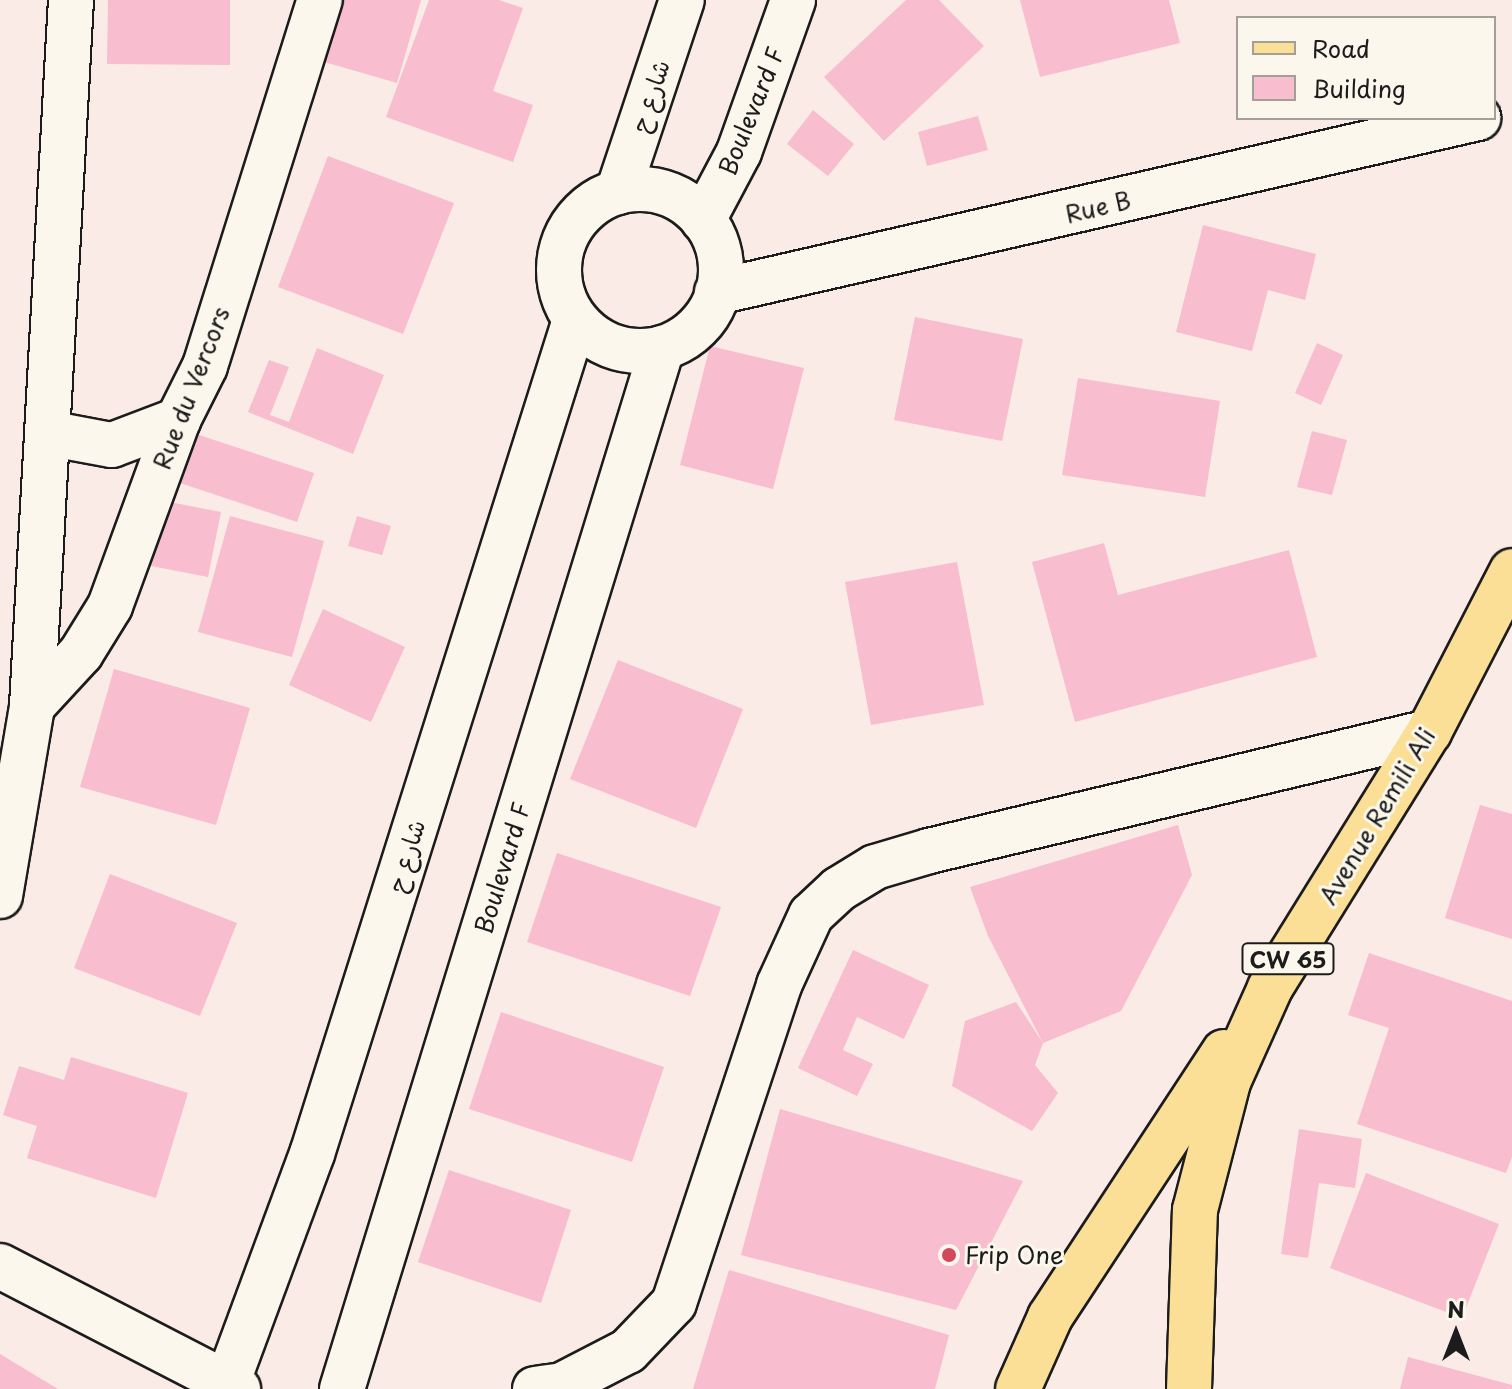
<!DOCTYPE html>
<html>
<head>
<meta charset="utf-8">
<style>
  body { margin:0 }
  #map { position:relative; width:1512px; height:1389px; overflow:hidden; background:#faebe6; font-family:"Playpen Sans","Playpen Sans Arabic",sans-serif }
  div>[style] { position:absolute }
  [style*='--x'] { left:calc(var(--x)*1px); top:calc(var(--y)*1px); width:calc(var(--w)*1px); rotate:calc(var(--a)*1deg) }
  .building>* { inset:0; background:#f8bdce }
  .roads { filter:drop-shadow(2px 0 #1c1c1c) drop-shadow(-2px 0 #1c1c1c) drop-shadow(0 2px #1c1c1c) drop-shadow(0 -2px #1c1c1c) }
  .minor>* { height:44px; margin:-22px; padding:0 22px; transform-origin:22px; border-radius:22px; background:#fbf7ec }
  .minor>.ring { margin:-22px; padding:0; box-sizing:content-box; background:none; border:44px solid #fbf7ec; border-radius:50% }
  .primary>* { height:44px; margin:-22px; padding:0 22px; transform-origin:22px; border-radius:22px; background:#fbdf96 }
  .dots>* { width:22px; height:22px; translate:-50% -50%; box-sizing:border-box; border:4px solid #fbf7ec; border-radius:50% }
  span { translate:-50% -50%; white-space:nowrap; text-align:center; line-height:1.15; -webkit-text-stroke:6px #fbf7ec; paint-order:stroke }
  .shield-label span { padding:2px 6px; background:#fbf7ec; border:2px solid; border-radius:6px; -webkit-text-stroke-width:0 }
  .shield-label { font-size:22px; color:#1c1c1c; font-weight:700 }
  .street-label { font-size:24px; color:#1c1c1c }
  .poi-label { font-size:24px; color:#1c1c1c }
  .left { translate:0 -50%; text-align:left }
  .legend { position:absolute; left:1236px; top:16px; width:260px; height:104px; box-sizing:border-box; background:#fbf7ec; border:2px solid #a29f99; margin:0; padding:10px 14px; list-style:none; font-size:24px; color:#1c1c1c }
  .legend li { display:flex; align-items:center; gap:16px; height:40px }
  .legend b { width:40px; border:2px solid #a29f99 }
  .north { position:absolute; left:1416px; top:1293px; width:80px; height:80px; -webkit-text-stroke:6px #fbf7ec; paint-order:stroke; rotate:0deg; font-size:22px; font-weight:700; line-height:32px; text-align:center; color:#1c1c1c }
  .north::after { content:''; display:block; margin:auto; width:28px; height:36px; background:#1c1c1c; clip-path:polygon(50% 0,100% 100%,50% 72%,0 100%) }
</style>
</head>
<body>
<div id="map">
  <div class="building">
    <i style="clip-path:polygon(108px 0,230px 0,230px 65px,107px 64px)"></i>
    <i style="clip-path:polygon(330px 0,421px 0,397px 83px,314px 59px)"></i>
    <i style="clip-path:polygon(429px 0,499px 0,523px 8px,493px 91px,533px 105px,513px 162px,386px 117px)"></i>
    <i style="clip-path:polygon(906px 0,939px 0,984px 46px,884px 141px,824px 77px)"></i>
    <i style="clip-path:polygon(1020px 0,1169px 0,1180px 43px,1040px 77px)"></i>
    <i style="clip-path:polygon(813px 110px,854px 144px,828px 176px,787px 144px)"></i>
    <i style="clip-path:polygon(978px 116px,988px 150px,927px 166px,918px 132px)"></i>
    <i style="clip-path:polygon(328px 156px,454px 203px,403px 334px,278px 287px)"></i>
    <i style="clip-path:polygon(1203px 225px,1316px 254px,1305px 300px,1268px 290px,1252px 351px,1176px 332px)"></i>
    <i style="clip-path:polygon(915px 317px,1023px 339px,1002px 441px,894px 420px)"></i>
    <i style="clip-path:polygon(1317px 343px,1343px 355px,1321px 405px,1295px 393px)"></i>
    <i style="clip-path:polygon(710px 346px,804px 368px,773px 489px,680px 465px)"></i>
    <i style="clip-path:polygon(317px 348px,384px 375px,353px 454px,248px 412px,269px 360px,289px 367px,270px 415px,289px 422px)"></i>
    <i style="clip-path:polygon(1078px 378px,1220px 401px,1205px 497px,1062px 475px)"></i>
    <i style="clip-path:polygon(1312px 431px,1347px 440px,1332px 495px,1297px 487px)"></i>
    <i style="clip-path:polygon(193px 433px,314px 473px,297px 522px,177px 482px)"></i>
    <i style="clip-path:polygon(154px 499px,221px 512px,208px 577px,141px 564px)"></i>
    <i style="clip-path:polygon(230px 516px,324px 541px,292px 657px,198px 632px)"></i>
    <i style="clip-path:polygon(357px 516px,391px 526px,382px 555px,348px 546px)"></i>
    <i style="clip-path:polygon(1104px 543px,1118px 595px,1289px 550px,1317px 657px,1075px 722px,1032px 562px)"></i>
    <i style="clip-path:polygon(957px 562px,984px 705px,871px 725px,845px 582px)"></i>
    <i style="clip-path:polygon(323px 609px,405px 647px,371px 722px,289px 685px)"></i>
    <i style="clip-path:polygon(618px 660px,743px 709px,696px 828px,570px 779px)"></i>
    <i style="clip-path:polygon(114px 669px,250px 708px,216px 825px,80px 787px)"></i>
    <i style="clip-path:polygon(1480px 805px,1512px 814px,1512px 939px,1445px 918px)"></i>
    <i style="clip-path:polygon(1178px 825px,1192px 875px,1121px 1011px,1043px 1043px,1035px 1065px,1058px 1093px,1032px 1131px,952px 1086px,965px 1021px,1016px 1002px,1043px 1043px,988px 936px,970px 887px)"></i>
    <i style="clip-path:polygon(557px 853px,721px 907px,690px 996px,527px 942px)"></i>
    <i style="clip-path:polygon(110px 874px,237px 923px,200px 1016px,74px 968px)"></i>
    <i style="clip-path:polygon(853px 950px,929px 985px,904px 1039px,857px 1017px,843px 1050px,873px 1064px,857px 1096px,798px 1068px)"></i>
    <i style="clip-path:polygon(1369px 953px,1512px 1001px,1512px 1157px,1506px 1173px,1357px 1124px,1389px 1028px,1348px 1015px)"></i>
    <i style="clip-path:polygon(501px 1012px,664px 1067px,632px 1162px,469px 1109px)"></i>
    <i style="clip-path:polygon(71px 1057px,188px 1093px,156px 1198px,27px 1158px,37px 1126px,3px 1115px,19px 1066px,64px 1080px)"></i>
    <i style="clip-path:polygon(780px 1109px,1023px 1181px,956px 1310px,741px 1255px)"></i>
    <i style="clip-path:polygon(1299px 1129px,1362px 1139px,1355px 1188px,1319px 1183px,1308px 1258px,1281px 1254px)"></i>
    <i style="clip-path:polygon(449px 1170px,571px 1210px,541px 1303px,418px 1262px)"></i>
    <i style="clip-path:polygon(1366px 1173px,1499px 1224px,1462px 1318px,1330px 1268px)"></i>
    <i style="clip-path:polygon(729px 1270px,949px 1335px,935px 1389px,693px 1389px)"></i>
    <i style="clip-path:polygon(0 1354px,58px 1389px,0 1389px)"></i>
    <i style="clip-path:polygon(1408px 1357px,1512px 1385px,1512px 1389px,1400px 1389px)"></i>
  </div>
  <div class="roads">
    <div class="minor">
      <i class="ring" style="left:559px;top:189px;width:118px;height:118px"></i>
      <i style="--x:618;--y:192;--w:202;--a:-71.6"></i>
      <i style="--x:703;--y:220;--w:77;--a:-62.1"></i>
      <i style="--x:739;--y:152;--w:161;--a:-70.4"></i>
      <i style="--x:717;--y:292;--w:781;--a:-12.88"></i>
      <i style="--x:47;--y:433;--w:66;--a:10.5"></i>
      <i style="--x:112;--y:445;--w:71;--a:-20.7"></i>
      <i style="--x:32;--y:706;--w:72;--a:-47.2"></i>
      <i style="--x:81;--y:653;--w:55;--a:-58.3"></i>
      <i style="--x:110;--y:606;--w:198;--a:-69.9"></i>
      <i style="--x:178;--y:420;--w:60;--a:-63.4"></i>
      <i style="--x:205;--y:366;--w:384;--a:-72.6"></i>
      <i style="--x:0;--y:896;--w:193;--a:-80.4"></i>
      <i style="--x:32;--y:706;--w:707;--a:-86.84"></i>
      <i style="--x:0;--y:1266;--w:268;--a:27.3"></i>
      <i style="--x:225;--y:1389;--w:251;--a:-69.7"></i>
      <i style="--x:312;--y:1154;--w:874;--a:-72.5"></i>
      <i style="--x:342;--y:1389;--w:1089;--a:-72.91"></i>
      <i style="--x:535;--y:1389;--w:27;--a:-8"></i>
      <i style="--x:562;--y:1385;--w:74;--a:-27.3"></i>
      <i style="--x:628;--y:1351;--w:66;--a:-46.2"></i>
      <i style="--x:674;--y:1303;--w:335;--a:-71.7"></i>
      <i style="--x:779;--y:985;--w:77;--a:-65.4"></i>
      <i style="--x:811;--y:915;--w:38;--a:-43"></i>
      <i style="--x:839;--y:889;--w:42;--a:-31.4"></i>
      <i style="--x:875;--y:867;--w:56;--a:-16.5"></i>
      <i style="--x:929;--y:851;--w:514;--a:-13.39"></i>
    </div>
    <div class="primary">
      <i style="--x:1018;--y:1389;--w:79;--a:-66"></i>
      <i style="--x:1050;--y:1317;--w:317;--a:-56.7"></i>
      <i style="--x:1189;--y:1389;--w:179;--a:-88.1"></i>
      <i style="--x:1195;--y:1210;--w:132;--a:-75.5"></i>
      <i style="--x:1228;--y:1082;--w:103;--a:-65.9"></i>
      <i style="--x:1270;--y:988;--w:301;--a:-58.2"></i>
      <i style="--x:1429;--y:732;--w:181;--a:-62.7"></i>
    </div>
  </div>
  <div class="dots">
    <i style="left:949px;top:1255px;background:#d1495b"></i>
  </div>
  <div class="shield-label">
    <span style="left:1288px;top:959px">CW 65</span>
  </div>
  <div class="street-label">
    <span style="left:650px;top:96px;rotate:-72deg">شارع ح</span>
    <span style="left:751px;top:111px;rotate:-68deg">Boulevard F</span>
    <span style="left:1098px;top:207px;rotate:-13deg">Rue B</span>
    <span style="left:191px;top:388px;rotate:-69deg">Rue du Vercors</span>
    <span style="left:1377px;top:816px;rotate:-59deg">Avenue Remili Ali</span>
    <span style="left:406px;top:856px;rotate:-73deg">شارع ح</span>
    <span style="left:502px;top:868px;rotate:-73deg">Boulevard F</span>
  </div>
  <div class="poi-label">
    <span class="left" style="left:965px;top:1255px">Frip One</span>
  </div>
  <ul class="legend">
  <li><b style="height:10px;background:#fbdf96"></b>Road</li>
  <li><b style="height:22px;background:#f8bdce"></b>Building</li>
  </ul>
  <div class="north">N</div>
</div>
</body>
</html>
